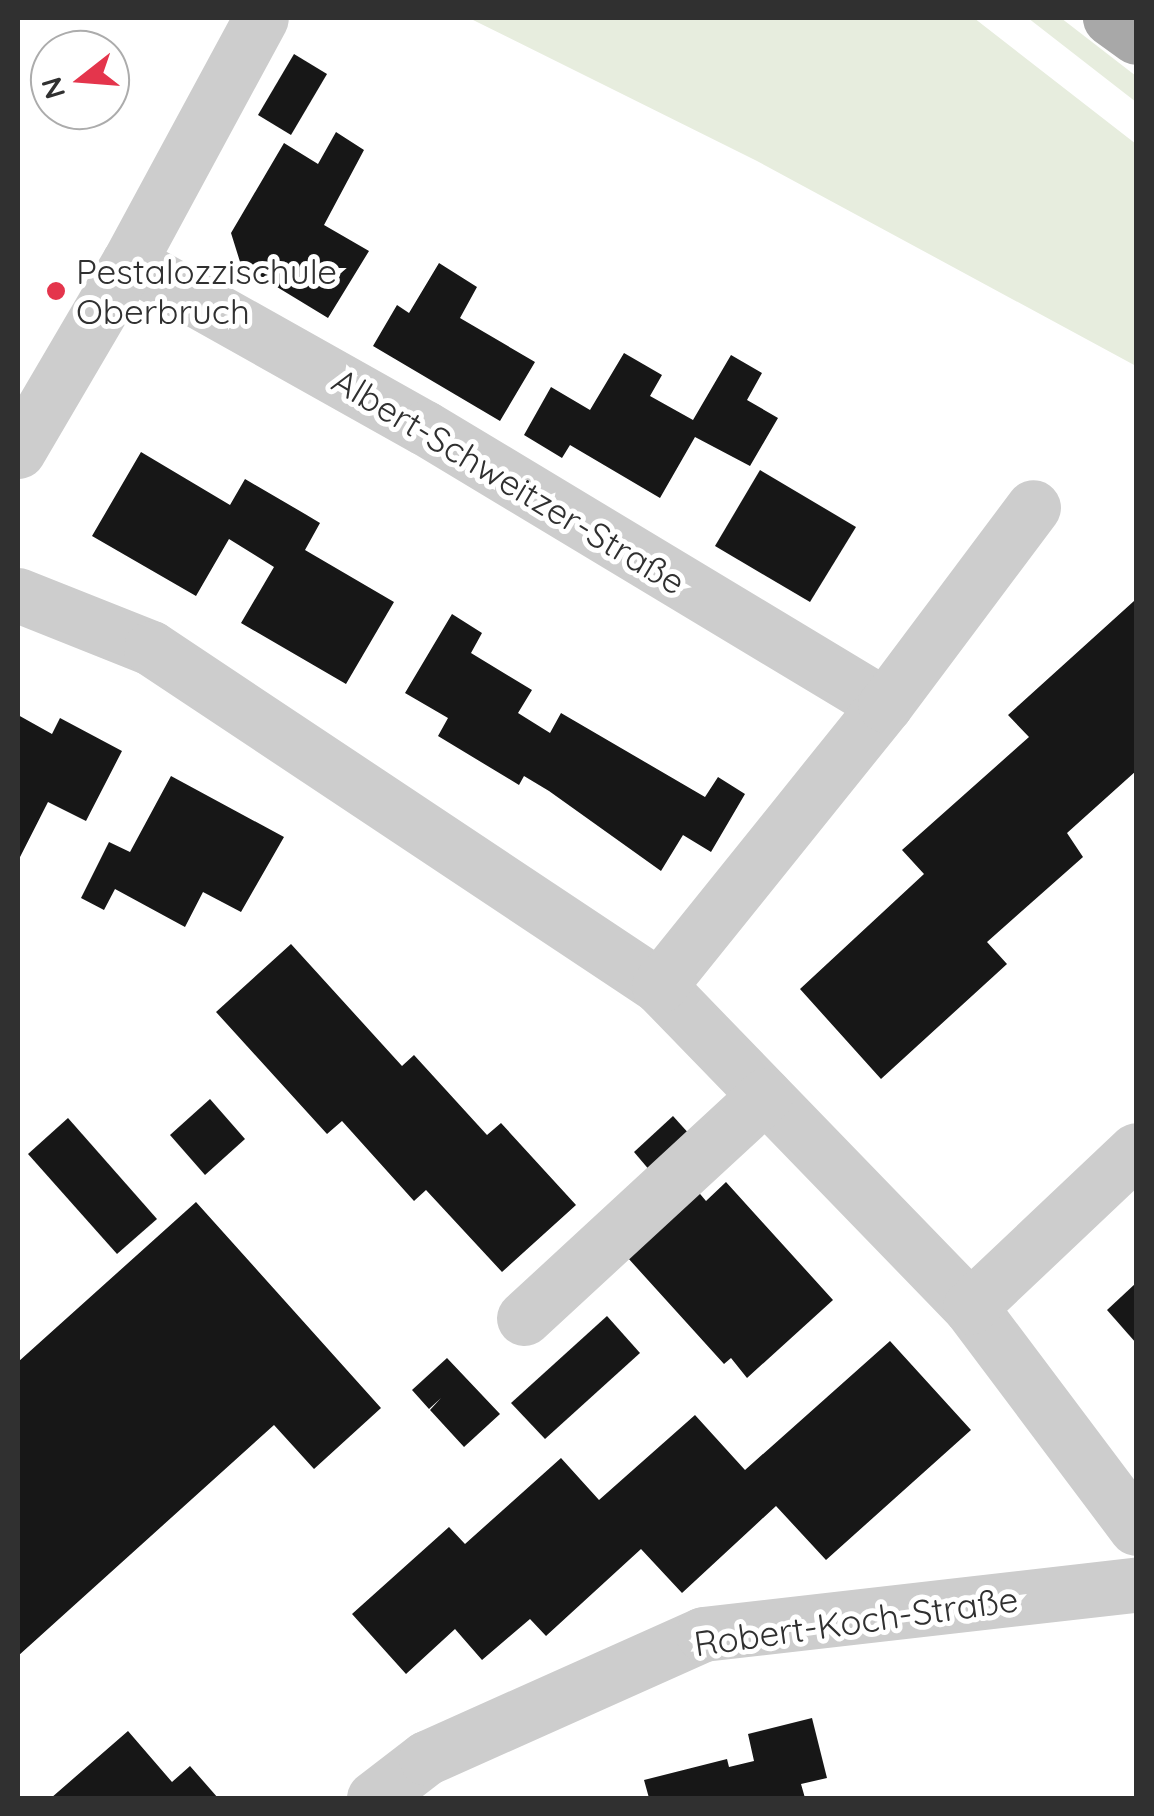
<!DOCTYPE html>
<html>
<head>
<meta charset="utf-8">
<style>
  body { margin:0 }
  #map { position:relative; width:1154px; height:1816px; overflow:hidden; background:#fff; font-family:Quicksand,sans-serif }
  div>[style] { position:absolute }
  [style*='--x'] { left:calc(var(--x)*1px); top:calc(var(--y)*1px); width:calc(var(--w)*1px); rotate:calc(var(--a)*1deg) }
  .green>* { inset:0; background:#e7edde }
  .building>* { inset:0; background:#171717 }
  .minor>* { height:55px; margin:-27.5px; padding:0 27.5px; transform-origin:27.5px; border-radius:27.5px; background:#cdcdcd }
  .major>* { height:55px; margin:-27.5px; padding:0 27.5px; transform-origin:27.5px; border-radius:27.5px; background:#a8a8a8 }
  .dots>* { width:28px; height:28px; translate:-50% -50%; box-sizing:border-box; border:5px solid #fff; border-radius:50% }
  span { translate:-50% -50%; white-space:nowrap; text-align:center; line-height:1.15; -webkit-text-stroke:10px #fff; paint-order:stroke }
  .poi-label { font-size:35px; color:#303030 }
  .left { translate:0 -50%; text-align:left }
  .street-label { font-size:35px; color:#303030 }
  .frame { position:absolute; inset:0; border:20px solid #303030; pointer-events:none }
  .north { position:absolute; left:30px; top:30px; width:100px; height:100px; box-sizing:border-box; background:#fff; border:2px solid #acacac; border-radius:50%; rotate:253deg; font-size:28px; font-weight:700; line-height:40px; text-align:center; color:#303030 }
  .north::after { content:''; display:block; margin:auto; width:35px; height:45px; background:#e4354c; clip-path:polygon(50% 0,100% 100%,50% 72%,0 100%) }
</style>
</head>
<body>
<div id="map">
  <div class="green">
    <i style="clip-path:polygon(469px 18px,974px 18px,1136px 144px,1136px 366px,757px 161px)"></i>
    <i style="clip-path:polygon(1028px 18px,1061px 18px,1136px 76px,1136px 102px)"></i>
  </div>
  <div class="building">
    <i style="clip-path:polygon(294px 54px,327px 74px,291px 135px,258px 115px)"></i>
    <i style="clip-path:polygon(336px 132px,364px 150px,324px 225px,369px 251px,328px 318px,241px 265px,231px 233px,284px 143px,318px 164px)"></i>
    <i style="clip-path:polygon(439px 263px,477px 287px,460px 318px,535px 362px,500px 421px,373px 346px,397px 305px,409px 313px)"></i>
    <i style="clip-path:polygon(624px 353px,662px 375px,650px 396px,693px 420px,731px 355px,762px 373px,747px 400px,778px 418px,750px 466px,695px 437px,660px 498px,570px 445px,562px 458px,524px 435px,551px 387px,590px 410px)"></i>
    <i style="clip-path:polygon(141px 452px,230px 505px,245px 479px,305px 514px,320px 523px,305px 550px,394px 602px,346px 684px,241px 623px,274px 567px,229px 539px,196px 596px,92px 536px)"></i>
    <i style="clip-path:polygon(760px 470px,856px 527px,810px 602px,715px 546px)"></i>
    <i style="clip-path:polygon(1134px 601px,1136px 771px,1067px 833px,1083px 857px,987px 942px,1007px 964px,881px 1079px,800px 989px,924px 874px,902px 850px,1029px 737px,1008px 715px)"></i>
    <i style="clip-path:polygon(452px 614px,482px 633px,471px 653px,532px 690px,518px 713px,550px 733px,561px 713px,705px 797px,718px 777px,745px 794px,711px 852px,683px 835px,661px 871px,549px 791px,524px 776px,519px 785px,438px 736px,448px 718px,405px 693px)"></i>
    <i style="clip-path:polygon(18px 715px,52px 734px,60px 718px,122px 751px,86px 821px,48px 802px,18px 861px)"></i>
    <i style="clip-path:polygon(171px 776px,284px 837px,241px 912px,203px 892px,185px 927px,115px 889px,104px 910px,81px 898px,109px 842px,130px 852px)"></i>
    <i style="clip-path:polygon(291px 944px,402px 1066px,414px 1055px,487px 1135px,501px 1123px,576px 1205px,502px 1272px,426px 1190px,414px 1201px,342px 1121px,327px 1134px,216px 1012px)"></i>
    <i style="clip-path:polygon(210px 1099px,245px 1139px,205px 1175px,170px 1135px)"></i>
    <i style="clip-path:polygon(673px 1116px,691px 1136px,651px 1172px,634px 1152px)"></i>
    <i style="clip-path:polygon(68px 1118px,157px 1219px,117px 1254px,28px 1154px)"></i>
    <i style="clip-path:polygon(690px 1182px,706px 1201px,726px 1182px,833px 1300px,747px 1378px,731px 1358px,724px 1364px,618px 1247px)"></i>
    <i style="clip-path:polygon(196px 1202px,381px 1408px,314px 1469px,274px 1425px,18px 1656px,18px 1362px)"></i>
    <i style="clip-path:polygon(1136px 1283px,1136px 1343px,1107px 1310px)"></i>
    <i style="clip-path:polygon(607px 1316px,640px 1353px,545px 1439px,511px 1403px)"></i>
    <i style="clip-path:polygon(890px 1341px,971px 1430px,826px 1560px,776px 1506px,682px 1593px,641px 1549px,546px 1636px,530px 1619px,482px 1660px,455px 1629px,406px 1674px,352px 1614px,449px 1527px,465px 1544px,561px 1458px,599px 1500px,695px 1415px,745px 1470px)"></i>
    <i style="clip-path:polygon(447px 1358px,500px 1414px,464px 1447px,430px 1410px,441px 1398px,429px 1409px,412px 1390px)"></i>
    <i style="clip-path:polygon(812px 1718px,827px 1778px,801px 1784px,805px 1798px,649px 1798px,644px 1780px,727px 1759px,729px 1767px,754px 1761px,748px 1734px)"></i>
    <i style="clip-path:polygon(128px 1731px,172px 1782px,190px 1766px,218px 1798px,51px 1798px)"></i>
  </div>
  <div class="minor">
    <i style="--x:129;--y:262;--w:339;--a:29.3"></i>
    <i style="--x:425;--y:428;--w:537;--a:31.06"></i>
    <i style="--x:18;--y:451;--w:219;--a:-59.6"></i>
    <i style="--x:129;--y:262;--w:277;--a:-61.6"></i>
    <i style="--x:18;--y:595;--w:143;--a:21.7"></i>
    <i style="--x:151;--y:648;--w:610;--a:33.64"></i>
    <i style="--x:659;--y:986;--w:447;--a:45.9"></i>
    <i style="--x:970;--y:1307;--w:276;--a:53.1"></i>
    <i style="--x:659;--y:986;--w:361;--a:-51.2"></i>
    <i style="--x:885;--y:705;--w:247;--a:-53.2"></i>
    <i style="--x:970;--y:1307;--w:228;--a:-43.4"></i>
    <i style="--x:524;--y:1318;--w:328;--a:-42.7"></i>
    <i style="--x:374;--y:1798;--w:66;--a:-37.6"></i>
    <i style="--x:426;--y:1758;--w:303;--a:-24.1"></i>
    <i style="--x:703;--y:1634;--w:436;--a:-6.5"></i>
  </div>
  <div class="major">
    <i style="--x:1110;--y:18;--w:32;--a:36"></i>
  </div>
  <div class="dots">
    <i style="left:56px;top:291px;background:#e4354c"></i>
  </div>
  <div class="poi-label">
    <span class="left" style="left:76px;top:291px">Pestalozzischule<br>Oberbruch</span>
  </div>
  <div class="street-label">
    <span style="left:509px;top:481px;rotate:31deg">Albert-Schweitzer-Straße</span>
    <span style="left:856px;top:1621px;rotate:-8deg">Robert-Koch-Straße</span>
  </div>
  <div class="frame"></div>
  <div class="north">N</div>
</div>
</body>
</html>
